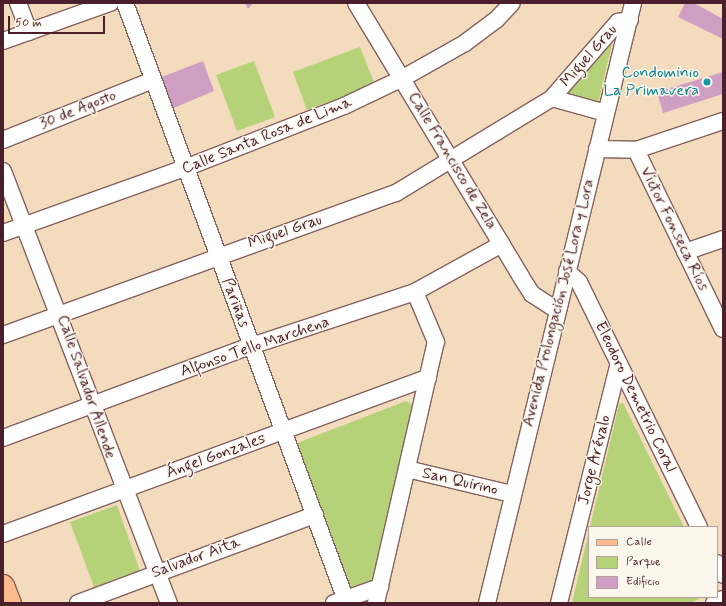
<!DOCTYPE html>
<html>
<head>
<meta charset="utf-8">
<style>
  body { margin:0 }
  #map { position:relative; width:726px; height:606px; overflow:hidden; background:#f3dcbe; font-family:Mynerve,sans-serif }
  div>[style] { position:absolute }
  [style*='--x'] { left:calc(var(--x)*1px); top:calc(var(--y)*1px); width:calc(var(--w)*1px); rotate:calc(var(--a)*1deg) }
  .green>* { inset:0; background:#b5d278 }
  .building>* { inset:0; background:#ce9fc2 }
  .roads { filter:drop-shadow(1px 0 #85615e) drop-shadow(-1px 0 #85615e) drop-shadow(0 1px #85615e) drop-shadow(0 -1px #85615e) }
  .minor>* { height:16px; margin:-8px; padding:0 8px; transform-origin:8px; border-radius:8px; background:#fff }
  .major>* { height:21px; margin:-10.5px; padding:0 10.5px; transform-origin:10.5px; border-radius:10.5px; background:#fbbb8d }
  .dots>* { width:11px; height:11px; translate:-50% -50%; box-sizing:border-box; border:2px solid #fbf7ec; border-radius:50% }
  span { translate:-50% -50%; white-space:nowrap; text-align:center; line-height:1.15; -webkit-text-stroke:3px #fbf7ec; paint-order:stroke }
  .street-label { font-size:16px; color:#4a1f2b }
  .culture-label { font-size:16px; color:#0d838f }
  .right { translate:-100% -50%; text-align:right }
  .frame { position:absolute; inset:0; border:4px solid #4a1f2b; pointer-events:none }
  .legend { position:absolute; left:588px; top:526px; width:130px; height:72px; box-sizing:border-box; background:#fbf7ec; border:1px solid #b4a19f; margin:0; padding:5px 7px; list-style:none; font-size:12px; color:#4a1f2b }
  .legend li { display:flex; align-items:center; gap:8px; height:20px }
  .legend b { width:20px; border:1px solid #b4a19f }
  .scale { position:absolute; left:8px; top:16px; width:97px; height:18px; box-sizing:border-box; border:2px solid #4a1f2b; border-top:0; padding-left:5px; font-size:12px; line-height:14px; white-space:nowrap; color:#4a1f2b; -webkit-text-stroke:3px #fbf7ec; paint-order:stroke }
</style>
</head>
<body>
<div id="map">
  <div class="green">
    <i style="clip-path:polygon(609px 43px,612px 44px,598px 104px,565px 94px)"></i>
    <i style="clip-path:polygon(360px 47px,375px 85px,307px 110px,293px 72px)"></i>
    <i style="clip-path:polygon(254px 61px,275px 117px,237px 131px,216px 75px)"></i>
    <i style="clip-path:polygon(406px 401px,415px 406px,373px 587px,351px 594px,297px 443px)"></i>
    <i style="clip-path:polygon(623px 403px,624px 405px,684px 527px,590px 527px,619px 404px)"></i>
    <i style="clip-path:polygon(117px 505px,140px 571px,94px 587px,70px 522px)"></i>
    <i style="clip-path:polygon(589px 531px,589px 597px,703px 597px,691px 603px,572px 603px)"></i>
  </div>
  <div class="building">
    <i style="clip-path:polygon(245px 3px,253px 3px,248px 9px)"></i>
    <i style="clip-path:polygon(685px 3px,694px 3px,723px 19px,723px 39px,678px 17px)"></i>
    <i style="clip-path:polygon(203px 61px,214px 91px,171px 109px,159px 78px)"></i>
    <i style="clip-path:polygon(723px 72px,723px 94px,663px 113px,657px 92px)"></i>
  </div>
  <div class="roads">
    <div class="minor">
      <i style="--x:18;--y:3;--w:31;--a:69"></i>
      <i style="--x:125;--y:3;--w:640;--a:69.7"></i>
      <i style="--x:356;--y:3;--w:320;--a:58.9"></i>
      <i style="--x:521;--y:277;--w:20;--a:57"></i>
      <i style="--x:532;--y:294;--w:30;--a:33"></i>
      <i style="--x:3;--y:41;--w:114;--a:-19.6"></i>
      <i style="--x:552;--y:98;--w:56;--a:15.5"></i>
      <i style="--x:3;--y:140;--w:162;--a:-21.8"></i>
      <i style="--x:597;--y:149;--w:39;--a:1"></i>
      <i style="--x:636;--y:150;--w:92;--a:-18.4"></i>
      <i style="--x:636;--y:150;--w:199;--a:64.1"></i>
      <i style="--x:3;--y:171;--w:463;--a:69"></i>
      <i style="--x:3;--y:233;--w:193;--a:-19.7"></i>
      <i style="--x:185;--y:168;--w:171;--a:-21.3"></i>
      <i style="--x:344;--y:106;--w:65;--a:-25.4"></i>
      <i style="--x:403;--y:78;--w:71;--a:-29.4"></i>
      <i style="--x:465;--y:43;--w:39;--a:-37"></i>
      <i style="--x:496;--y:20;--w:23;--a:-47"></i>
      <i style="--x:685;--y:252;--w:40;--a:-18.9"></i>
      <i style="--x:567;--y:271;--w:16;--a:43"></i>
      <i style="--x:579;--y:282;--w:273;--a:63.9"></i>
      <i style="--x:3;--y:335;--w:418;--a:-19.9"></i>
      <i style="--x:396;--y:193;--w:183;--a:-31.3"></i>
      <i style="--x:552;--y:98;--w:101;--a:-49"></i>
      <i style="--x:618;--y:22;--w:12;--a:-9"></i>
      <i style="--x:3;--y:438;--w:265;--a:-20.4"></i>
      <i style="--x:251;--y:346;--w:173;--a:-18.2"></i>
      <i style="--x:415;--y:292;--w:99;--a:-28.9"></i>
      <i style="--x:407;--y:469;--w:108;--a:13.4"></i>
      <i style="--x:3;--y:534;--w:453;--a:-20.2"></i>
      <i style="--x:717;--y:563;--w:13;--a:63"></i>
      <i style="--x:78;--y:603;--w:253;--a:-20.4"></i>
      <i style="--x:334;--y:603;--w:49;--a:-19.2"></i>
      <i style="--x:376;--y:603;--w:268;--a:-77.1"></i>
      <i style="--x:436;--y:342;--w:54;--a:-112.8"></i>
      <i style="--x:487;--y:603;--w:618;--a:-76.32"></i>
      <i style="--x:559;--y:603;--w:247;--a:-76"></i>
      <i style="--x:714;--y:603;--w:10;--a:-24"></i>
    </div>
    <div class="major">
      <i style="--x:3;--y:585;--w:19;--a:69"></i>
    </div>
  </div>
  <div class="dots">
    <i style="left:707px;top:82px;background:#0f9aa8"></i>
  </div>
  <div class="street-label">
    <span style="left:589px;top:56px;rotate:-49deg">Miguel Grau</span>
    <span style="left:78px;top:110px;rotate:-22deg">30 de Agosto</span>
    <span style="left:267px;top:136px;rotate:-22deg">Calle Santa Rosa de Lima</span>
    <span style="left:452px;top:161px;rotate:59deg">Calle Francisco de Zela</span>
    <span style="left:674px;top:229px;rotate:64deg">Víctor Fonseca Ríos</span>
    <span style="left:285px;top:232px;rotate:-19deg">Miguel Grau</span>
    <span style="left:235px;top:303px;rotate:69deg">Pariñas</span>
    <span style="left:559px;top:303px;rotate:-76deg">Avenida Prolongación José Lora y Lora</span>
    <span style="left:255px;top:347px;rotate:-19deg">Alfonso Tello Marchena</span>
    <span style="left:86px;top:387px;rotate:71deg">Calle Salvador Allende</span>
    <span style="left:635px;top:397px;rotate:64deg">Eleodoro Demetrio Coral</span>
    <span style="left:216px;top:456px;rotate:-20deg">Ángel Gonzales</span>
    <span style="left:595px;top:460px;rotate:-76deg">Jorge Arévalo</span>
    <span style="left:460px;top:482px;rotate:13deg">San Quirino</span>
    <span style="left:196px;top:558px;rotate:-20deg">Salvador Aita</span>
  </div>
  <div class="culture-label">
    <span class="right" style="left:699px;top:82px">Condominio<br>La Primavera</span>
  </div>
  <div class="frame"></div>
  <ul class="legend">
  <li><b style="height:5px;background:#fbbb8d"></b>Calle</li>
  <li><b style="height:11px;background:#b5d278"></b>Parque</li>
  <li><b style="height:11px;background:#ce9fc2"></b>Edificio</li>
  </ul>
  <div class="scale">50 m</div>
</div>
</body>
</html>
